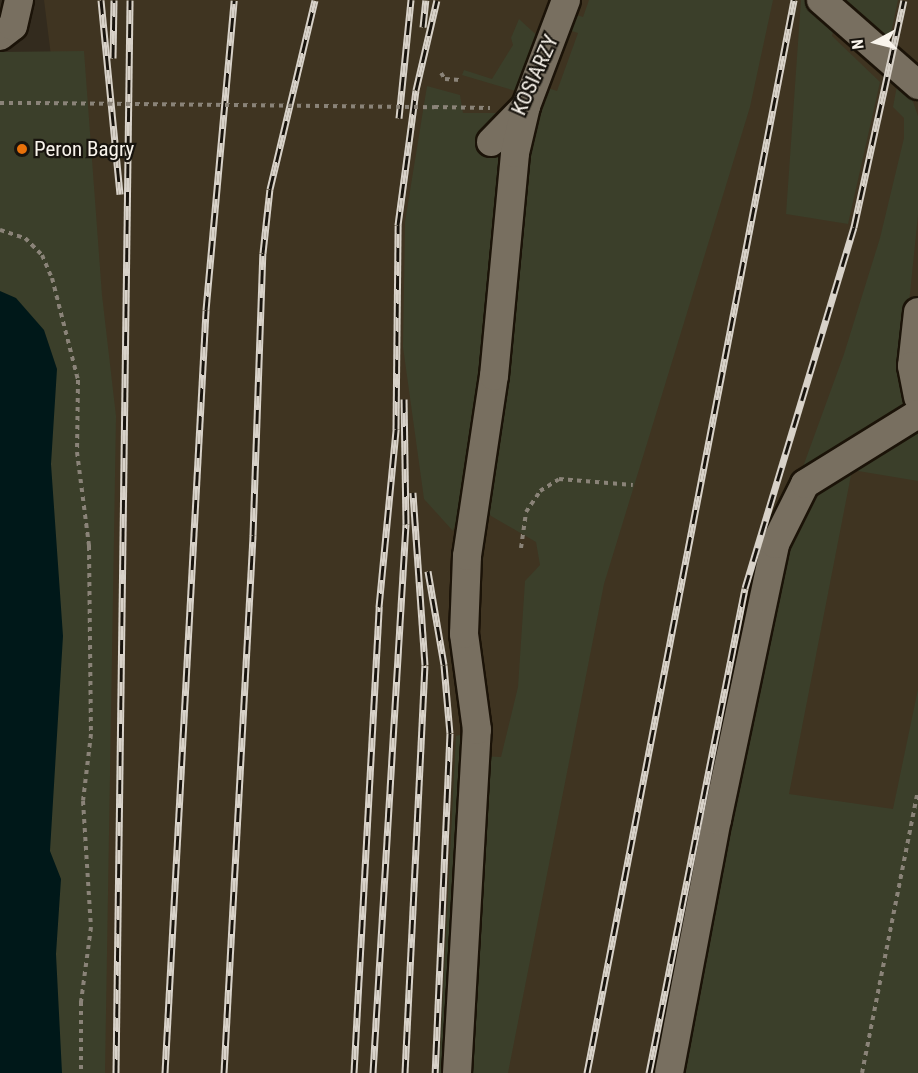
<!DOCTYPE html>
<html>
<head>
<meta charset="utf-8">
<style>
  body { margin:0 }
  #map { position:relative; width:918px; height:1073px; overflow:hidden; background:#332b1e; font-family:"Roboto Condensed",sans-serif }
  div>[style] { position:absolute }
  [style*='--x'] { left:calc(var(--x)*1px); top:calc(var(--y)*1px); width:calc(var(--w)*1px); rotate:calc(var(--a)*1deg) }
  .built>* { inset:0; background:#3f3421 }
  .green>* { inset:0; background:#3b3f2a }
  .water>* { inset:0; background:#001819 }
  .path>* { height:4px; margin-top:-2px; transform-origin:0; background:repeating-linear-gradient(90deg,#8a8378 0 4.5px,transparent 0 9px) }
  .roads { filter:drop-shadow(2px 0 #1b1308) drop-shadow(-2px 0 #1b1308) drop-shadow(0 2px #1b1308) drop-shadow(0 -2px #1b1308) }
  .minor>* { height:28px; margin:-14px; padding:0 14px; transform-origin:14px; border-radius:14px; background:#786f60 }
  .rail>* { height:7px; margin-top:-3.5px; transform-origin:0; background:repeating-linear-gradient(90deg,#18140e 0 14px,#d8d2c9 0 28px); box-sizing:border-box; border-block:2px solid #d8d2c9 }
  .path-bridge>* { height:4px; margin-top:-2px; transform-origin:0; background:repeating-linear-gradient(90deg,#8a8378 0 4.5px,transparent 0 9px) }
  .dots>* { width:16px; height:16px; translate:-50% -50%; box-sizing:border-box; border:3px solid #18140e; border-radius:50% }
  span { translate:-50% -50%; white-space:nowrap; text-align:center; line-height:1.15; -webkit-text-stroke:4.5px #18140e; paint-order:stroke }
  .street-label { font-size:21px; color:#f9f4ec }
  .poi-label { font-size:21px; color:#f9f4ec }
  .left { translate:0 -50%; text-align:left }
  .north { position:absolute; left:846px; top:12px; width:60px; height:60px; -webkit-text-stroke:4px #18140e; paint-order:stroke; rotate:263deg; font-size:16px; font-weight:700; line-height:24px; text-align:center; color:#f9f4ec }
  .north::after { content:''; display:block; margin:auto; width:21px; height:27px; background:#f9f4ec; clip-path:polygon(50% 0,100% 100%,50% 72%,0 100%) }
</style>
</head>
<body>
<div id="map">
  <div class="built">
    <i style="clip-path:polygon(44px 0,918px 0,918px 1073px,105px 1073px,56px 96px)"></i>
  </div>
  <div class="green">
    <i style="clip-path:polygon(589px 0,773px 0,750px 107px,604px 584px,508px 1073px,464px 1073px,482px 756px,501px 757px,518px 687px,525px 581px,540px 565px,536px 542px,491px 516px,480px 500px,519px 173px,545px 87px,557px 91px,578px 33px,565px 29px,571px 13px,583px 17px)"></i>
    <i style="clip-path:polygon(801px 0,898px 0,889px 42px,840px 4px,832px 36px,880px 82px,848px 224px,786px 214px)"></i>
    <i style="clip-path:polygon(519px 19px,543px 41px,519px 92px,462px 75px,464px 70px,492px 79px,513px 45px,511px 38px)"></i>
    <i style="clip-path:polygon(84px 51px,102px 295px,116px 416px,105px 1073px,0 1073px,0 52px)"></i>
    <i style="clip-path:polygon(898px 80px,911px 96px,918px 116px,918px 215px,903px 362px,906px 402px,918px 433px,918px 481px,852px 470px,789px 794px,893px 809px,918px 689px,918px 1073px,680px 1073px,800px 475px,844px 354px,880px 238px,904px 138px,904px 118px,893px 107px)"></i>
    <i style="clip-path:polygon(427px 86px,460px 95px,463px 113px,512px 113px,498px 149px,508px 153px,467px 489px,453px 531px,424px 499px,403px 347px,405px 222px)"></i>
    <i style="clip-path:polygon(471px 732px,449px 1073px,439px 1073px,456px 736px)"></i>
  </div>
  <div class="water">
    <i style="clip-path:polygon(0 291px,16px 298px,44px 330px,57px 369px,51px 464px,63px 636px,50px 851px,61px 879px,56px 954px,62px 1073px,0 1073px)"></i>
  </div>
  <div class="path">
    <i style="--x:441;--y:73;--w:7;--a:56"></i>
    <i style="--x:445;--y:79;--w:15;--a:4"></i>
    <i style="--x:0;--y:103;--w:36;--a:0"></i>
    <i style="--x:434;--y:107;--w:56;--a:1"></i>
    <i style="--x:0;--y:230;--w:26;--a:18"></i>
    <i style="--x:25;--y:238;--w:24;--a:45"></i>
    <i style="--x:42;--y:255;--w:25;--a:67"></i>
    <i style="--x:52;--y:278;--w:105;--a:75.7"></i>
    <i style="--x:78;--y:380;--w:72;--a:90.8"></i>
    <i style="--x:77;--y:452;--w:95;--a:82.7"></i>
    <i style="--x:89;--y:546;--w:188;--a:89.4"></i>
    <i style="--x:91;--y:734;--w:67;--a:96.8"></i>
    <i style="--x:83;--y:801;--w:126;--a:86.4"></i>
    <i style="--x:91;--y:927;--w:76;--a:97.6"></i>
    <i style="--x:81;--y:1002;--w:71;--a:90"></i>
    <i style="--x:521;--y:548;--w:36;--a:-82"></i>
    <i style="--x:526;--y:512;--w:25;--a:-56"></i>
    <i style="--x:540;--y:491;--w:22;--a:-32"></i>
    <i style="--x:559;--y:479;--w:74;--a:4.6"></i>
    <i style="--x:862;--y:1073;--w:288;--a:-78.8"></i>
  </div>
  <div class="roads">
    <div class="minor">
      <i style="--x:821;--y:0;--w:129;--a:41.2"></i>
      <i style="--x:0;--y:36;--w:16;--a:-38"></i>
      <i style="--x:13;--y:26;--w:27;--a:-77"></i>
      <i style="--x:491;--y:142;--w:50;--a:-45.8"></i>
      <i style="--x:526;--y:106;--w:113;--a:-69.3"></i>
      <i style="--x:918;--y:312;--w:54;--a:96.3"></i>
      <i style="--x:912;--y:366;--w:32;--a:79"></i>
      <i style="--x:457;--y:1073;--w:344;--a:-86.7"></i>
      <i style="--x:477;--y:730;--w:97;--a:-97.7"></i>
      <i style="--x:464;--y:634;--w:78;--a:-87.8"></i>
      <i style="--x:467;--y:556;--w:182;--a:-81.5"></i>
      <i style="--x:494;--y:376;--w:224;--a:-84.6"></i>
      <i style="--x:515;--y:153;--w:48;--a:-76.8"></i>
      <i style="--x:669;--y:1073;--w:258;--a:-79.3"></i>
      <i style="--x:717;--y:820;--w:282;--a:-78.1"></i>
      <i style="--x:775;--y:544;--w:67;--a:-63.4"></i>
      <i style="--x:805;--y:484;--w:133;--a:-31.8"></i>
    </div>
  </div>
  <div class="rail">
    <i style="--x:101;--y:0;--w:195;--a:84.4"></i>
    <i style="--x:423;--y:27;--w:27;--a:-84"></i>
    <i style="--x:113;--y:58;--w:58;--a:-89"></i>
    <i style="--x:399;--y:118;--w:119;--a:-84.2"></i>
    <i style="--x:428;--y:571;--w:95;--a:80.3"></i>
    <i style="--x:444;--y:665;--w:68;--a:85"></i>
    <i style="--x:450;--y:733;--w:340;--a:92.5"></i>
    <i style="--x:116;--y:1073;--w:1073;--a:-89.25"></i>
    <i style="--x:165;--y:1073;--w:764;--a:-86.92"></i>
    <i style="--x:206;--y:310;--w:311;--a:-84.8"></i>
    <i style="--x:224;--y:1073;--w:539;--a:-86.91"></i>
    <i style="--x:253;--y:535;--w:282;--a:-88"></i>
    <i style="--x:263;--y:253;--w:64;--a:-83.8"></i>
    <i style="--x:270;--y:189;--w:194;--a:-76.6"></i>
    <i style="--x:354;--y:1073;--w:467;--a:-86.9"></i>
    <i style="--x:379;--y:607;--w:179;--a:-84.5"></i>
    <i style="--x:396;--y:429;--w:204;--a:-89.4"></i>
    <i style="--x:398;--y:225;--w:136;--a:-82.4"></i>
    <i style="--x:416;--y:90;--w:92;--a:-76.9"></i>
    <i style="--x:373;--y:1073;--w:550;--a:-86.56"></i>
    <i style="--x:406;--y:524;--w:125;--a:-90.9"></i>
    <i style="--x:405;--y:1073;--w:408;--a:-87.2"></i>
    <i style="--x:425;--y:665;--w:173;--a:-94"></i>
    <i style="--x:587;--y:1073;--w:1093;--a:-79.08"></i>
    <i style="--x:649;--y:1073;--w:494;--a:-78.8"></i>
    <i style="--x:745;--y:588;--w:377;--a:-73.2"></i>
    <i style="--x:854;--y:227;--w:232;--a:-77.6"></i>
  </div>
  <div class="path-bridge">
    <i style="--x:36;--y:103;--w:398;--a:0.6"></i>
  </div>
  <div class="dots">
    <i style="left:22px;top:149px;background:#e8710a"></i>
  </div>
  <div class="street-label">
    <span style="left:535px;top:75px;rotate:-66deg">KOSIARZY</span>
  </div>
  <div class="poi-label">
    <span class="left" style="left:34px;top:149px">Peron Bagry</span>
  </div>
  <div class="north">N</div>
</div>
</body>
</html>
